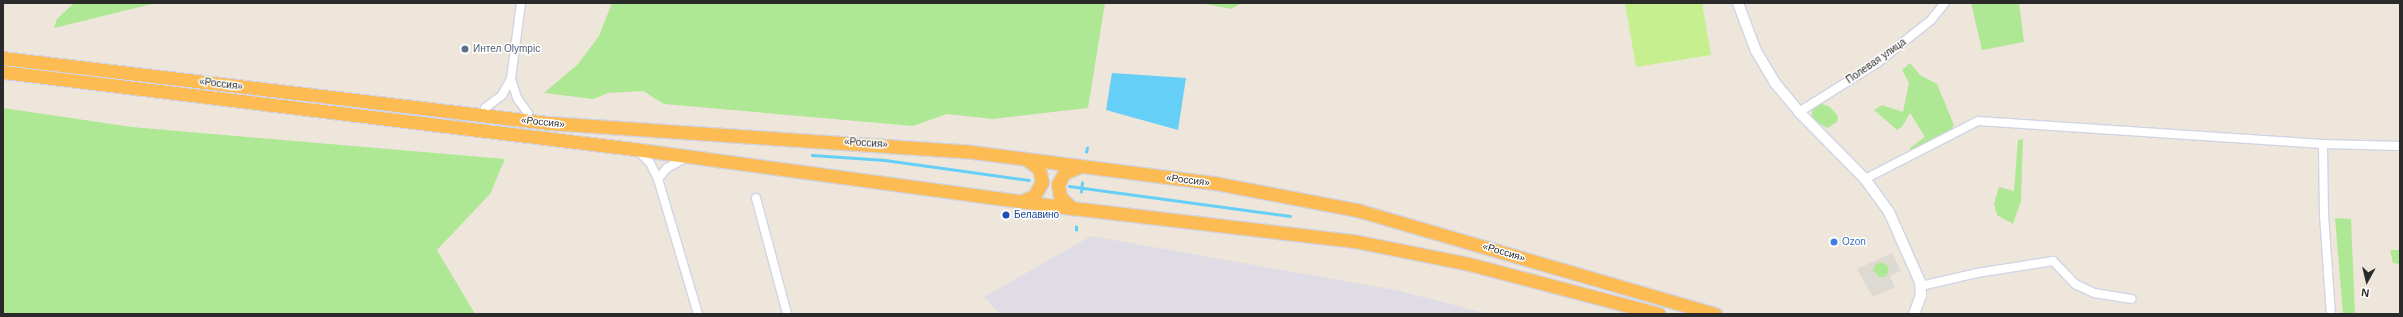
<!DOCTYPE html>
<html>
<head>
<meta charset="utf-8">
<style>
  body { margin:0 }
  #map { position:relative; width:2403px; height:317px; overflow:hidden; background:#eee6db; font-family:Helvetica,sans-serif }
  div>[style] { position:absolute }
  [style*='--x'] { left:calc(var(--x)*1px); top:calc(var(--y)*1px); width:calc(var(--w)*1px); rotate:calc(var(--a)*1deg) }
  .industrial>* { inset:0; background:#dfdce5 }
  .green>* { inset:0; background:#afe894 }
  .round { border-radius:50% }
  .pitch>* { inset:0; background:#c6f08f }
  .plaza>* { inset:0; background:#ddd9d3 }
  .water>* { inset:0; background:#66cff7 }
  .stream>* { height:2.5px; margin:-1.25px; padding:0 1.25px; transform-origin:1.25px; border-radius:1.25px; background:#66cff7 }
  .roads { filter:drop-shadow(1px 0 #d0d4e4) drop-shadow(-1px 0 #d0d4e4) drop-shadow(0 1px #d0d4e4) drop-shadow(0 -1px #d0d4e4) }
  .minor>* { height:8px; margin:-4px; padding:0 4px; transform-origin:4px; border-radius:4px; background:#fff }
  .tertiary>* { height:10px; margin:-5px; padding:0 5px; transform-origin:5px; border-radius:5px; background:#fff }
  .trunk>* { height:13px; margin:-6.5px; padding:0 6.5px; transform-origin:6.5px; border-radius:6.5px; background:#fdbb54 }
  .dots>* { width:11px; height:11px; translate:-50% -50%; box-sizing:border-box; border:2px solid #fff; border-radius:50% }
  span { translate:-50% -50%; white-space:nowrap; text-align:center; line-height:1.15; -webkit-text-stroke:3px #fff; paint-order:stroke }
  .service-label { font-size:10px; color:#4e5e75 }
  .left { translate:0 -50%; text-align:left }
  .street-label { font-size:10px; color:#2a2a2a }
  .transit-label { font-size:10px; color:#164399 }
  .shop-label { font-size:10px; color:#366cbe }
  .frame { position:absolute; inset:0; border:4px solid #2a2a2a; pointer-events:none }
  .north { position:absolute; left:2347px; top:261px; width:40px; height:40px; -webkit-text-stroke:3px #fff; paint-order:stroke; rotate:188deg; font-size:11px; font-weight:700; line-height:16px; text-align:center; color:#2a2a2a }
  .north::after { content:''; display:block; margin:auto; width:14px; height:18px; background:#2a2a2a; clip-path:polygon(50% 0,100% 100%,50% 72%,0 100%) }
</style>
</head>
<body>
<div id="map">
  <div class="industrial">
    <i style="clip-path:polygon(1091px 236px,1395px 290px,1489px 314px,1000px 314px,984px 297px)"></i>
  </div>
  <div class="green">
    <i style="clip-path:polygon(74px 3px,156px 3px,54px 28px,57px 19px)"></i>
    <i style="clip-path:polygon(612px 3px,1105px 3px,1088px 108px,993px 119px,947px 114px,913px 126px,664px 104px,643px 91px,608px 93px,593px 99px,544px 93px,578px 64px,599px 36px)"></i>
    <i style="clip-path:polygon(1201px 3px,1242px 3px,1231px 9px)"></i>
    <i style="clip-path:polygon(1971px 3px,2019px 3px,2024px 42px,1982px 50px)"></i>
    <i style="clip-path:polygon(1910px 63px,1920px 75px,1937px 84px,1954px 125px,1950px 131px,1910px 152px,1910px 148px,1925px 137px,1910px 113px,1902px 127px,1897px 130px,1874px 110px,1882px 105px,1903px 112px,1909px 83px,1902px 70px)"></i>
    <i style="clip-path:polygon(1820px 103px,1830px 107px,1838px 116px,1837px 122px,1827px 128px,1811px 119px,1813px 107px)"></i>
    <i style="clip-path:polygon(3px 108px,132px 127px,505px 159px,490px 194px,437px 250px,475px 314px,3px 314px)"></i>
    <i style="clip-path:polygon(2023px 139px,2021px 201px,2013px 224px,1997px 215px,1994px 204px,1999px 187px,2014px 191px,2018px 140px)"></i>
    <i style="clip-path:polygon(2335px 218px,2351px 219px,2355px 314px,2343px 314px)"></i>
    <i style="clip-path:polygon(2390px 250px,2400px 250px,2400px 264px,2393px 263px)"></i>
    <i class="round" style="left:1873px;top:262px;width:16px;height:16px"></i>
  </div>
  <div class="pitch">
    <i style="clip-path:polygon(1625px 3px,1702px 3px,1711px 55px,1636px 67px)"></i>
  </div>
  <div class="plaza">
    <i style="clip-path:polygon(evenodd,1892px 253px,1901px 271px,1890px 276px,1895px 287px,1873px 297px,1857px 269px,1892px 253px,1882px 262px,1888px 266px,1889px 271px,1885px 277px,1879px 277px,1873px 270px,1875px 265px,1882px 262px)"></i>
  </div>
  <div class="water">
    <i style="clip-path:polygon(1112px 73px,1186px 78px,1178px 130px,1106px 110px)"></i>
  </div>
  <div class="stream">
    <i style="--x:1086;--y:152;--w:4;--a:-76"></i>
    <i style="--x:812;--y:155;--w:73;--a:3.9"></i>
    <i style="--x:885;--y:160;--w:145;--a:7.9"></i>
    <i style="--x:1069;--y:186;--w:223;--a:7.7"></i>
    <i style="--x:1081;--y:192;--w:9;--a:-84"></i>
    <i style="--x:1076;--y:230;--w:3;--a:-90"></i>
  </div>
  <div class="roads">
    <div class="minor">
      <i style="--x:511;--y:79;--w:20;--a:72"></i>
      <i style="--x:517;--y:98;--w:19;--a:54"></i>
      <i style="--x:485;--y:108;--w:21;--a:-37"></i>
      <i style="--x:502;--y:95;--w:18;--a:-61"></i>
      <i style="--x:511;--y:79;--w:77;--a:-82.5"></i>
      <i style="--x:1799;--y:112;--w:92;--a:-32.1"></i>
      <i style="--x:1877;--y:63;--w:69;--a:-38.5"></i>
      <i style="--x:1931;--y:20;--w:22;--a:-51"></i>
      <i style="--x:2323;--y:144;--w:71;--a:89.2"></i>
      <i style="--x:2324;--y:215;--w:99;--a:86"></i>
      <i style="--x:637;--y:150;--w:18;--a:45"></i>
      <i style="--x:650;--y:163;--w:18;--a:63"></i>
      <i style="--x:658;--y:179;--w:141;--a:73.5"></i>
      <i style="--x:658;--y:179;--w:14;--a:-51"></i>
      <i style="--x:667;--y:168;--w:21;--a:-29"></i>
      <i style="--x:1865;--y:179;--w:127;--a:-27.2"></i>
      <i style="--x:1978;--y:121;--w:346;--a:3.8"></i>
      <i style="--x:2323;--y:144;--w:77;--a:1.5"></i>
      <i style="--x:756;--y:198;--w:120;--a:75"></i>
      <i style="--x:1921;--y:286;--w:57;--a:-13.1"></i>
      <i style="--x:1977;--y:273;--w:77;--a:-9"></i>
      <i style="--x:2053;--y:261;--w:32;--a:46"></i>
      <i style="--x:2075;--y:284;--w:21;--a:25"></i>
      <i style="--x:2094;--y:293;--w:38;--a:9"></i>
    </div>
    <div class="tertiary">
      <i style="--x:1738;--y:3;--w:51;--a:69.4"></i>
      <i style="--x:1756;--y:51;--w:37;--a:59"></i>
      <i style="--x:1775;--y:83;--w:38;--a:50"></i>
      <i style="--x:1799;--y:112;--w:94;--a:45.4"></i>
      <i style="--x:1865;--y:179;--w:41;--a:54"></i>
      <i style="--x:1889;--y:212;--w:77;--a:66.1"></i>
      <i style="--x:1920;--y:282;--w:13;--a:86"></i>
      <i style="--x:1921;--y:295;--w:20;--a:110"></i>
    </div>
    <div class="trunk">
      <i style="--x:3;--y:58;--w:549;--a:6.8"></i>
      <i style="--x:548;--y:123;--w:417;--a:3.9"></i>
      <i style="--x:964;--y:151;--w:253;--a:7.3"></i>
      <i style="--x:1215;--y:183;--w:145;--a:10.8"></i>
      <i style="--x:1357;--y:210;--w:373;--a:16.2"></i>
      <i style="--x:3;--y:72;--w:636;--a:6.96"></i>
      <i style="--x:634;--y:149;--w:442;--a:7.7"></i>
      <i style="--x:1072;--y:208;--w:284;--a:6.7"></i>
      <i style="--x:1354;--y:241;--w:117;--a:11.3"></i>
      <i style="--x:1469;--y:264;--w:196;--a:14.7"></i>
      <i style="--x:1022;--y:201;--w:13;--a:-23"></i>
      <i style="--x:1034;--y:196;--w:16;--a:-60"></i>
      <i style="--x:1042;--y:182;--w:13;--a:-103"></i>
      <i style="--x:1039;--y:169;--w:16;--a:-142"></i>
      <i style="--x:1072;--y:208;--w:16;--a:-137"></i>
      <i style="--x:1060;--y:197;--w:13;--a:-99"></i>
      <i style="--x:1058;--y:184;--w:13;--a:-61"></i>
      <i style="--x:1064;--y:173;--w:16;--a:-22"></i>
    </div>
  </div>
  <div class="dots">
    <i style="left:465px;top:49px;background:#5c6f8a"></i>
    <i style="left:1006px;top:215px;background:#1a4fb4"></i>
    <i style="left:1834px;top:242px;background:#3f7fe0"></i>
  </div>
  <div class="service-label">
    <span class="left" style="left:473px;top:49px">Интел Olympic</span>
  </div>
  <div class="street-label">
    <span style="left:1876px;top:61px;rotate:-35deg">Полевая улица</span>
    <span style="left:221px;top:84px;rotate:7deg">«Россия»</span>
    <span style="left:543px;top:122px;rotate:6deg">«Россия»</span>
    <span style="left:866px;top:143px;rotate:4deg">«Россия»</span>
    <span style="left:1188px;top:180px;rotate:7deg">«Россия»</span>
    <span style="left:1504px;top:252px;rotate:17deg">«Россия»</span>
  </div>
  <div class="transit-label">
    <span class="left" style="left:1014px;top:215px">Белавино</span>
  </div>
  <div class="shop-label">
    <span class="left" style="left:1842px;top:242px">Ozon</span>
  </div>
  <div class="frame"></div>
  <div class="north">N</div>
</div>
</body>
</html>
